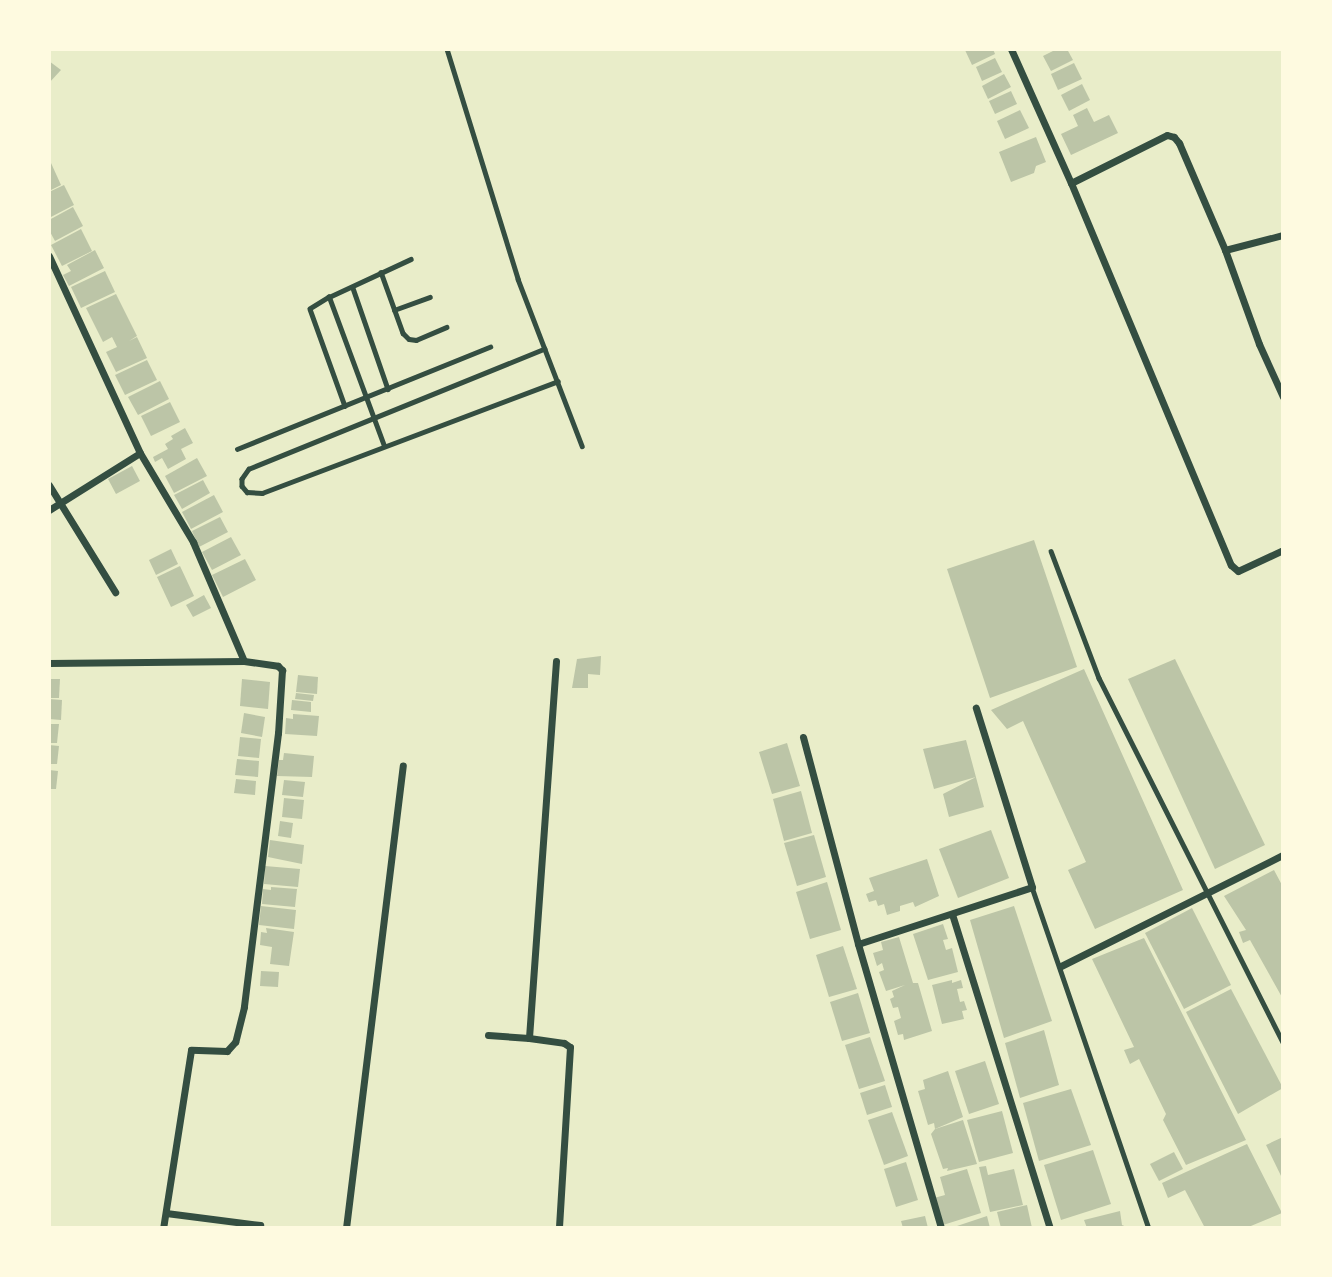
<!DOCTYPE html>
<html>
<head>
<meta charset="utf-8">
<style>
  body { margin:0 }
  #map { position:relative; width:1332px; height:1277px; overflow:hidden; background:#e9edc9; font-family:Bitter,serif }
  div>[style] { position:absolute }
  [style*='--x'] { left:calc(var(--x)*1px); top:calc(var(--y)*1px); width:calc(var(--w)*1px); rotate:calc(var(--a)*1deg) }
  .building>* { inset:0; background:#bcc5a7 }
  .service>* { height:4.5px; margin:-2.25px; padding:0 2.25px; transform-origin:2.25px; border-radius:2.25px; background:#344e41 }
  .minor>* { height:7px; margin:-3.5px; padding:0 3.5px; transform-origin:3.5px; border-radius:3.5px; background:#344e41 }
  span { translate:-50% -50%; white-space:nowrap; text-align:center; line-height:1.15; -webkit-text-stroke:7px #fefae0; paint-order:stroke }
  .frame { position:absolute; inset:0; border:51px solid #fefae0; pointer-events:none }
</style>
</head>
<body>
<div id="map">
  <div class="building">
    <i style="clip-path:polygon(993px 49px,995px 54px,972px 65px,965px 50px)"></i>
    <i style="clip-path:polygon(1057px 49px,1067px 49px,1073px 60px,1051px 71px,1043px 56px)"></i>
    <i style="clip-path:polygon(995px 58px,1002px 72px,982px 81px,976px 67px)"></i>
    <i style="clip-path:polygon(49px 61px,61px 70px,49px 83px)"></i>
    <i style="clip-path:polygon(1074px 63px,1082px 79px,1058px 90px,1051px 74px)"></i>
    <i style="clip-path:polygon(1004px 74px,1011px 87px,988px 99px,982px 86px)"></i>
    <i style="clip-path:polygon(1082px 84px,1090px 100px,1069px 111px,1061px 95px)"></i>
    <i style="clip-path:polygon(1011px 91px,1017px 104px,995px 114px,989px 101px)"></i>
    <i style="clip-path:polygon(1087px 108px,1094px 122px,1109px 115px,1118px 133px,1071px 155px,1061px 134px,1078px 126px,1073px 115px)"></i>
    <i style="clip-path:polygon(1020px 110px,1029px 128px,1005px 139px,997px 121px)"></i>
    <i style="clip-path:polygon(1036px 137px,1046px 162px,1036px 166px,1034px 173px,1011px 182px,999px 152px)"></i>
    <i style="clip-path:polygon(51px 163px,61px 185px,49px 191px,49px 165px)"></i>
    <i style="clip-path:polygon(64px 185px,74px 205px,49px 218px,49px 192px)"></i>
    <i style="clip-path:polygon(73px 207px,83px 226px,55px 241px,49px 230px,49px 220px)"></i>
    <i style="clip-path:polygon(81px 229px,92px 251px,62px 266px,51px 245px)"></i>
    <i style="clip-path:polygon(95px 250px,104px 268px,69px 286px,63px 275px,71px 271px,67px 265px)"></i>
    <i style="clip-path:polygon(105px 271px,115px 292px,81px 308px,71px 287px)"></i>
    <i style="clip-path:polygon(116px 294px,137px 336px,129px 341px,137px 337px,147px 358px,116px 372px,106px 352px,117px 347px,112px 337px,103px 342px,86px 308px)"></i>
    <i style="clip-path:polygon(147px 360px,157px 380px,125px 395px,115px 375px)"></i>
    <i style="clip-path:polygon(160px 381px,169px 399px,138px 415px,128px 397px)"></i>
    <i style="clip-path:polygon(170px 402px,180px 422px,151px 436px,141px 416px)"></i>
    <i style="clip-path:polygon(185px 428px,193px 443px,181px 449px,186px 459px,168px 469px,162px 458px,155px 462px,153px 457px,168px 449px,165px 444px,173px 439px,171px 436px)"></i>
    <i style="clip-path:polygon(197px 458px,207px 476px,174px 493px,165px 476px)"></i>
    <i style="clip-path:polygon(132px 466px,140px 481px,116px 494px,108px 479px)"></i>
    <i style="clip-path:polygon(203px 480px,210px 493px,182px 509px,174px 495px)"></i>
    <i style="clip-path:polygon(214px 495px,223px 512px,191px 529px,182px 512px)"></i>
    <i style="clip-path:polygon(220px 517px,228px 532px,199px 547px,192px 531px)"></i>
    <i style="clip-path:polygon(231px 537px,241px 555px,212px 570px,202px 552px)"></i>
    <i style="clip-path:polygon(1034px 540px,1077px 667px,990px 698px,947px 569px)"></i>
    <i style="clip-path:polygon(171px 549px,178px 564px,156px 575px,149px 560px)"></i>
    <i style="clip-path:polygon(245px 559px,256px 580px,223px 597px,212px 575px)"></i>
    <i style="clip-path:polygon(180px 566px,194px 596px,171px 607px,157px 577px)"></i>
    <i style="clip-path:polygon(204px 595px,211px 608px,193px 617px,186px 605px)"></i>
    <i style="clip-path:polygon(601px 656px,600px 675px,588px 674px,588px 688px,572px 688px,577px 659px)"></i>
    <i style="clip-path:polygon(1175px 659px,1265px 845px,1215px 869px,1128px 679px)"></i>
    <i style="clip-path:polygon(1084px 669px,1183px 890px,1095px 929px,1068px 870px,1086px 862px,1023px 721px,1007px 729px,991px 710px)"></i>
    <i style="clip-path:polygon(298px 675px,318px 677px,317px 694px,296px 692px)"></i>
    <i style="clip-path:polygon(49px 679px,60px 679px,59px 698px,49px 698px)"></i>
    <i style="clip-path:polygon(242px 679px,270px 682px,268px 709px,240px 706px)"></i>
    <i style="clip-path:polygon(296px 693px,314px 695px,313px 701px,295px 699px)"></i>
    <i style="clip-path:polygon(49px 699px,62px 700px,61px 720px,49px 719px)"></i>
    <i style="clip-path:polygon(292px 700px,311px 702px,311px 712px,291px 710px)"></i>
    <i style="clip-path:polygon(244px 713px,265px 717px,262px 737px,241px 733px)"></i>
    <i style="clip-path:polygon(293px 714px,319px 716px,317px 736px,285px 734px,286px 718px,293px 719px)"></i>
    <i style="clip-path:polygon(49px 724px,59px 724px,57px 743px,49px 743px)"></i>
    <i style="clip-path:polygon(240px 737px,261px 739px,259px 758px,238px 756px)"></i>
    <i style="clip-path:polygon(966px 740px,984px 807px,949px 817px,943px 794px,976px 777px,934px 789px,923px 749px)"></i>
    <i style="clip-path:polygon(787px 743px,800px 786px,772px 794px,759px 752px)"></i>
    <i style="clip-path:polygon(49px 745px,59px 746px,57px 764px,49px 764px)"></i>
    <i style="clip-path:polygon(284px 753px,314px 756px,312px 777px,277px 776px,279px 760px,283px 760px)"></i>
    <i style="clip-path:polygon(237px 759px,259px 761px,258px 777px,235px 775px)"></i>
    <i style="clip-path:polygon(49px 770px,58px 771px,56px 789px,49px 789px)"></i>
    <i style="clip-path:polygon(236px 779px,256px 781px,255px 795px,234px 793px)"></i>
    <i style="clip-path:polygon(284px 780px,305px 782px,303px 797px,282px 795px)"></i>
    <i style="clip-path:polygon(801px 791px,812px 833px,784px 841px,773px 799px)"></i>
    <i style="clip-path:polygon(284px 798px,304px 800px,302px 819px,282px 817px)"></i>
    <i style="clip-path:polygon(280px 821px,293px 823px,291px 838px,278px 836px)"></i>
    <i style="clip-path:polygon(991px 830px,1009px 878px,958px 898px,939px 849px)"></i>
    <i style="clip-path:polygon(814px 835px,826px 877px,797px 886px,784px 843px)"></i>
    <i style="clip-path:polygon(270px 840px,304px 845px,302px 864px,268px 857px)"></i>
    <i style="clip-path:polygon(927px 859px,939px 896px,915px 907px,913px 902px,900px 906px,900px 911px,887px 915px,884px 904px,878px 906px,876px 900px,869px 902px,866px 894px,874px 891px,869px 878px)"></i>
    <i style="clip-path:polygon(265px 866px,300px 869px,298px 887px,264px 884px)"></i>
    <i style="clip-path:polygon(1274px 870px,1283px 887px,1283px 999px,1250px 940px,1243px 943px,1239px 932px,1246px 930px,1224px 896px)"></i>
    <i style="clip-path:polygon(827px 882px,841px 930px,810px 939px,796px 892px)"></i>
    <i style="clip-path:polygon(271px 887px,297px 889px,295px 907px,262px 904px,263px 889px,271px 890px)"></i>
    <i style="clip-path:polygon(261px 906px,296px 910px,294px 929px,259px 925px)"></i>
    <i style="clip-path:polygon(1014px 906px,1052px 1021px,1004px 1038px,970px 920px)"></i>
    <i style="clip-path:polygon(1192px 908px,1231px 985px,1184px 1009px,1145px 933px)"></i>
    <i style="clip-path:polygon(943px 924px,948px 939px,943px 940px,946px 950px,952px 948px,958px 972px,928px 980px,913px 934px)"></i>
    <i style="clip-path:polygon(266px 928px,294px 932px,289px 966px,270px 964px,272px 947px,260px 945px,261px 932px,267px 933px)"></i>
    <i style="clip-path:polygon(899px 937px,913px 983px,918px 983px,932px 1031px,904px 1040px,903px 1034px,898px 1035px,894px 1021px,901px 1018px,898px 1007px,893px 1008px,890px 999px,894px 997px,892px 991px,905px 985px,886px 991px,879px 972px,884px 970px,882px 963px,877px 966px,873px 953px,883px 950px,881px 942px)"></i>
    <i style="clip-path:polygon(1144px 938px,1246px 1140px,1186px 1165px,1163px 1120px,1166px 1114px,1139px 1059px,1130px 1064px,1124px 1050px,1134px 1047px,1092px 959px)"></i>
    <i style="clip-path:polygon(843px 946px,857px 989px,829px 997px,816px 955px)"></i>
    <i style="clip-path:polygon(261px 971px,279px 972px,278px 987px,260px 986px)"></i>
    <i style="clip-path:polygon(952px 980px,952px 983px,961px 980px,963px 988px,957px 989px,960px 1002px,964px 1001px,967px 1010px,962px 1011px,964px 1019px,942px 1024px,932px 985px)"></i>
    <i style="clip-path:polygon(1231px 989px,1283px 1088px,1238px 1114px,1186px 1012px)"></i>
    <i style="clip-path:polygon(858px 993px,870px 1033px,842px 1041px,830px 1002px)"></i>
    <i style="clip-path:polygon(1044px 1030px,1059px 1085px,1020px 1098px,1005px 1043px)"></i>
    <i style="clip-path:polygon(870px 1037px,885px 1081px,859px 1089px,845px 1045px)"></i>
    <i style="clip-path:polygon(985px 1061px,999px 1104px,969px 1114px,955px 1071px)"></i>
    <i style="clip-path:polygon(948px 1071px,963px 1117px,935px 1129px,934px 1123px,928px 1125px,918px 1091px,925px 1089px,923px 1080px)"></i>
    <i style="clip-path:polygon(885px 1085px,892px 1107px,867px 1115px,860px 1093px)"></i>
    <i style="clip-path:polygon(1071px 1089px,1091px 1145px,1039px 1161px,1023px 1103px)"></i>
    <i style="clip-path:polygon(1002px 1111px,1013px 1153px,979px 1162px,967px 1120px)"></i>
    <i style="clip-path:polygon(892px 1112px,908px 1156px,884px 1165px,868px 1120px)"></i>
    <i style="clip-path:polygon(963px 1120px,977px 1164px,947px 1171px,948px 1168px,943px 1169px,931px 1134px,935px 1129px)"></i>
    <i style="clip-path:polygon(1283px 1137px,1283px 1180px,1266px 1145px)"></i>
    <i style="clip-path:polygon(1247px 1144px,1282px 1213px,1246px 1228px,1205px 1228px,1185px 1190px,1168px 1198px,1162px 1183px)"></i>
    <i style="clip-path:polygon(1093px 1150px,1111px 1204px,1061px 1220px,1044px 1165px)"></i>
    <i style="clip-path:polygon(1174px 1152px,1183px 1169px,1159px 1181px,1150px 1164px)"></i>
    <i style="clip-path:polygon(906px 1162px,918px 1200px,896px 1207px,884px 1169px)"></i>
    <i style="clip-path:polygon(986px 1166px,988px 1175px,1014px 1169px,1023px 1205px,990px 1212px,979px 1167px)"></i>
    <i style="clip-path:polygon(967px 1169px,981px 1213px,943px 1225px,934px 1198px,945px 1195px,940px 1177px)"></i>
    <i style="clip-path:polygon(1027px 1205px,1032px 1228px,1001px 1228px,997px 1212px)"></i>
    <i style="clip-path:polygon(1120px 1211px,1122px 1225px,1129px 1228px,1087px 1228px,1084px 1220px)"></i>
    <i style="clip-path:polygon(925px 1216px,928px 1228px,903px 1228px,901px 1221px)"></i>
    <i style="clip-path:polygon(987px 1216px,990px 1228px,958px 1228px,957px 1226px)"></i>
  </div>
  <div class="service">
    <i style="--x:447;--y:49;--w:241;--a:72.8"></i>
    <i style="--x:518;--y:279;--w:179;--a:69"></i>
    <i style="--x:381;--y:272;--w:65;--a:70.2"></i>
    <i style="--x:403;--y:333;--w:8;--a:45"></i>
    <i style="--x:409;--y:339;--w:7;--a:8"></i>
    <i style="--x:416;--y:340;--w:33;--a:-23"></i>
    <i style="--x:353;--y:288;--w:107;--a:70.9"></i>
    <i style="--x:329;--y:297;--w:22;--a:148"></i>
    <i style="--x:310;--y:309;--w:103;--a:70.2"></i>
    <i style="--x:394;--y:310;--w:38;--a:-20"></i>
    <i style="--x:545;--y:349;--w:319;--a:157.9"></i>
    <i style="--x:249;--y:469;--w:12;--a:125"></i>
    <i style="--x:242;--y:479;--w:7;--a:90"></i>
    <i style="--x:242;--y:486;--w:8;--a:50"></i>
    <i style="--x:247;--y:492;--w:15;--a:4"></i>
    <i style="--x:262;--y:493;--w:316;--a:-20.7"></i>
    <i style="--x:384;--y:446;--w:159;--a:-110.3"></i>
    <i style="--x:329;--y:297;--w:90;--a:-24.9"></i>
    <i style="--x:237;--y:449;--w:273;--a:-22"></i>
    <i style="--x:1051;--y:551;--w:136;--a:69.3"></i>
    <i style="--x:1099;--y:678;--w:409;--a:63.2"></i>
    <i style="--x:1032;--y:887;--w:361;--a:71.1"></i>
  </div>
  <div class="minor">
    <i style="--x:1011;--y:49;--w:147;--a:65.9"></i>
    <i style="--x:1071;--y:183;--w:414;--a:67.3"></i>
    <i style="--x:1231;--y:565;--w:9;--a:41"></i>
    <i style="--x:1238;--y:571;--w:50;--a:-25"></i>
    <i style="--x:1071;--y:183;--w:107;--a:-26.6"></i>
    <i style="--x:1167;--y:135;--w:7;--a:16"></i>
    <i style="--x:1174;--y:137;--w:8;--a:50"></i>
    <i style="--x:1179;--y:143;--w:116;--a:66.7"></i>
    <i style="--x:1225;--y:250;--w:100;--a:70.1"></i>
    <i style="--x:1259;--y:344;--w:58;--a:65.6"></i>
    <i style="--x:1225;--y:250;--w:60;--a:-14.5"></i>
    <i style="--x:49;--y:256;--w:217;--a:65.2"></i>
    <i style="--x:140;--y:453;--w:104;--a:59.2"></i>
    <i style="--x:193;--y:542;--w:129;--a:66.8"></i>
    <i style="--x:49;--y:485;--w:126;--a:58.3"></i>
    <i style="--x:49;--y:510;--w:107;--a:-32.1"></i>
    <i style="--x:556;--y:661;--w:378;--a:94.1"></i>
    <i style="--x:529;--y:1038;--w:35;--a:8"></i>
    <i style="--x:564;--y:1043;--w:7;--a:34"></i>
    <i style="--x:570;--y:1047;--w:181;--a:93.5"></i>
    <i style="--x:49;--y:663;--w:195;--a:-0.6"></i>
    <i style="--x:244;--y:661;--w:34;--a:8"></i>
    <i style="--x:278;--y:666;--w:6;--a:45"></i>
    <i style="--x:282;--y:670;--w:63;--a:93.6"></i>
    <i style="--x:278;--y:733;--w:276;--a:97.1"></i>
    <i style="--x:244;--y:1007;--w:36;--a:104"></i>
    <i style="--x:235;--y:1042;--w:12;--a:132"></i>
    <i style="--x:227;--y:1051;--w:36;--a:-178"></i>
    <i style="--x:191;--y:1050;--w:180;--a:98.9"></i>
    <i style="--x:803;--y:737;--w:214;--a:75.1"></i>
    <i style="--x:858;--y:944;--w:296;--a:73.7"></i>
    <i style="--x:952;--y:914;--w:329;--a:72.7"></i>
    <i style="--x:858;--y:944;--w:183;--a:-18.1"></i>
    <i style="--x:1032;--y:887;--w:188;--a:-107.4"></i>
    <i style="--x:1061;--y:966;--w:248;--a:-26.6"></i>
    <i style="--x:488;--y:1035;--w:41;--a:4.2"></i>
    <i style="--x:166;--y:1213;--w:95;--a:7.3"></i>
    <i style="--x:346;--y:1228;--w:466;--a:-83"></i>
  </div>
  <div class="frame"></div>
</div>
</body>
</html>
